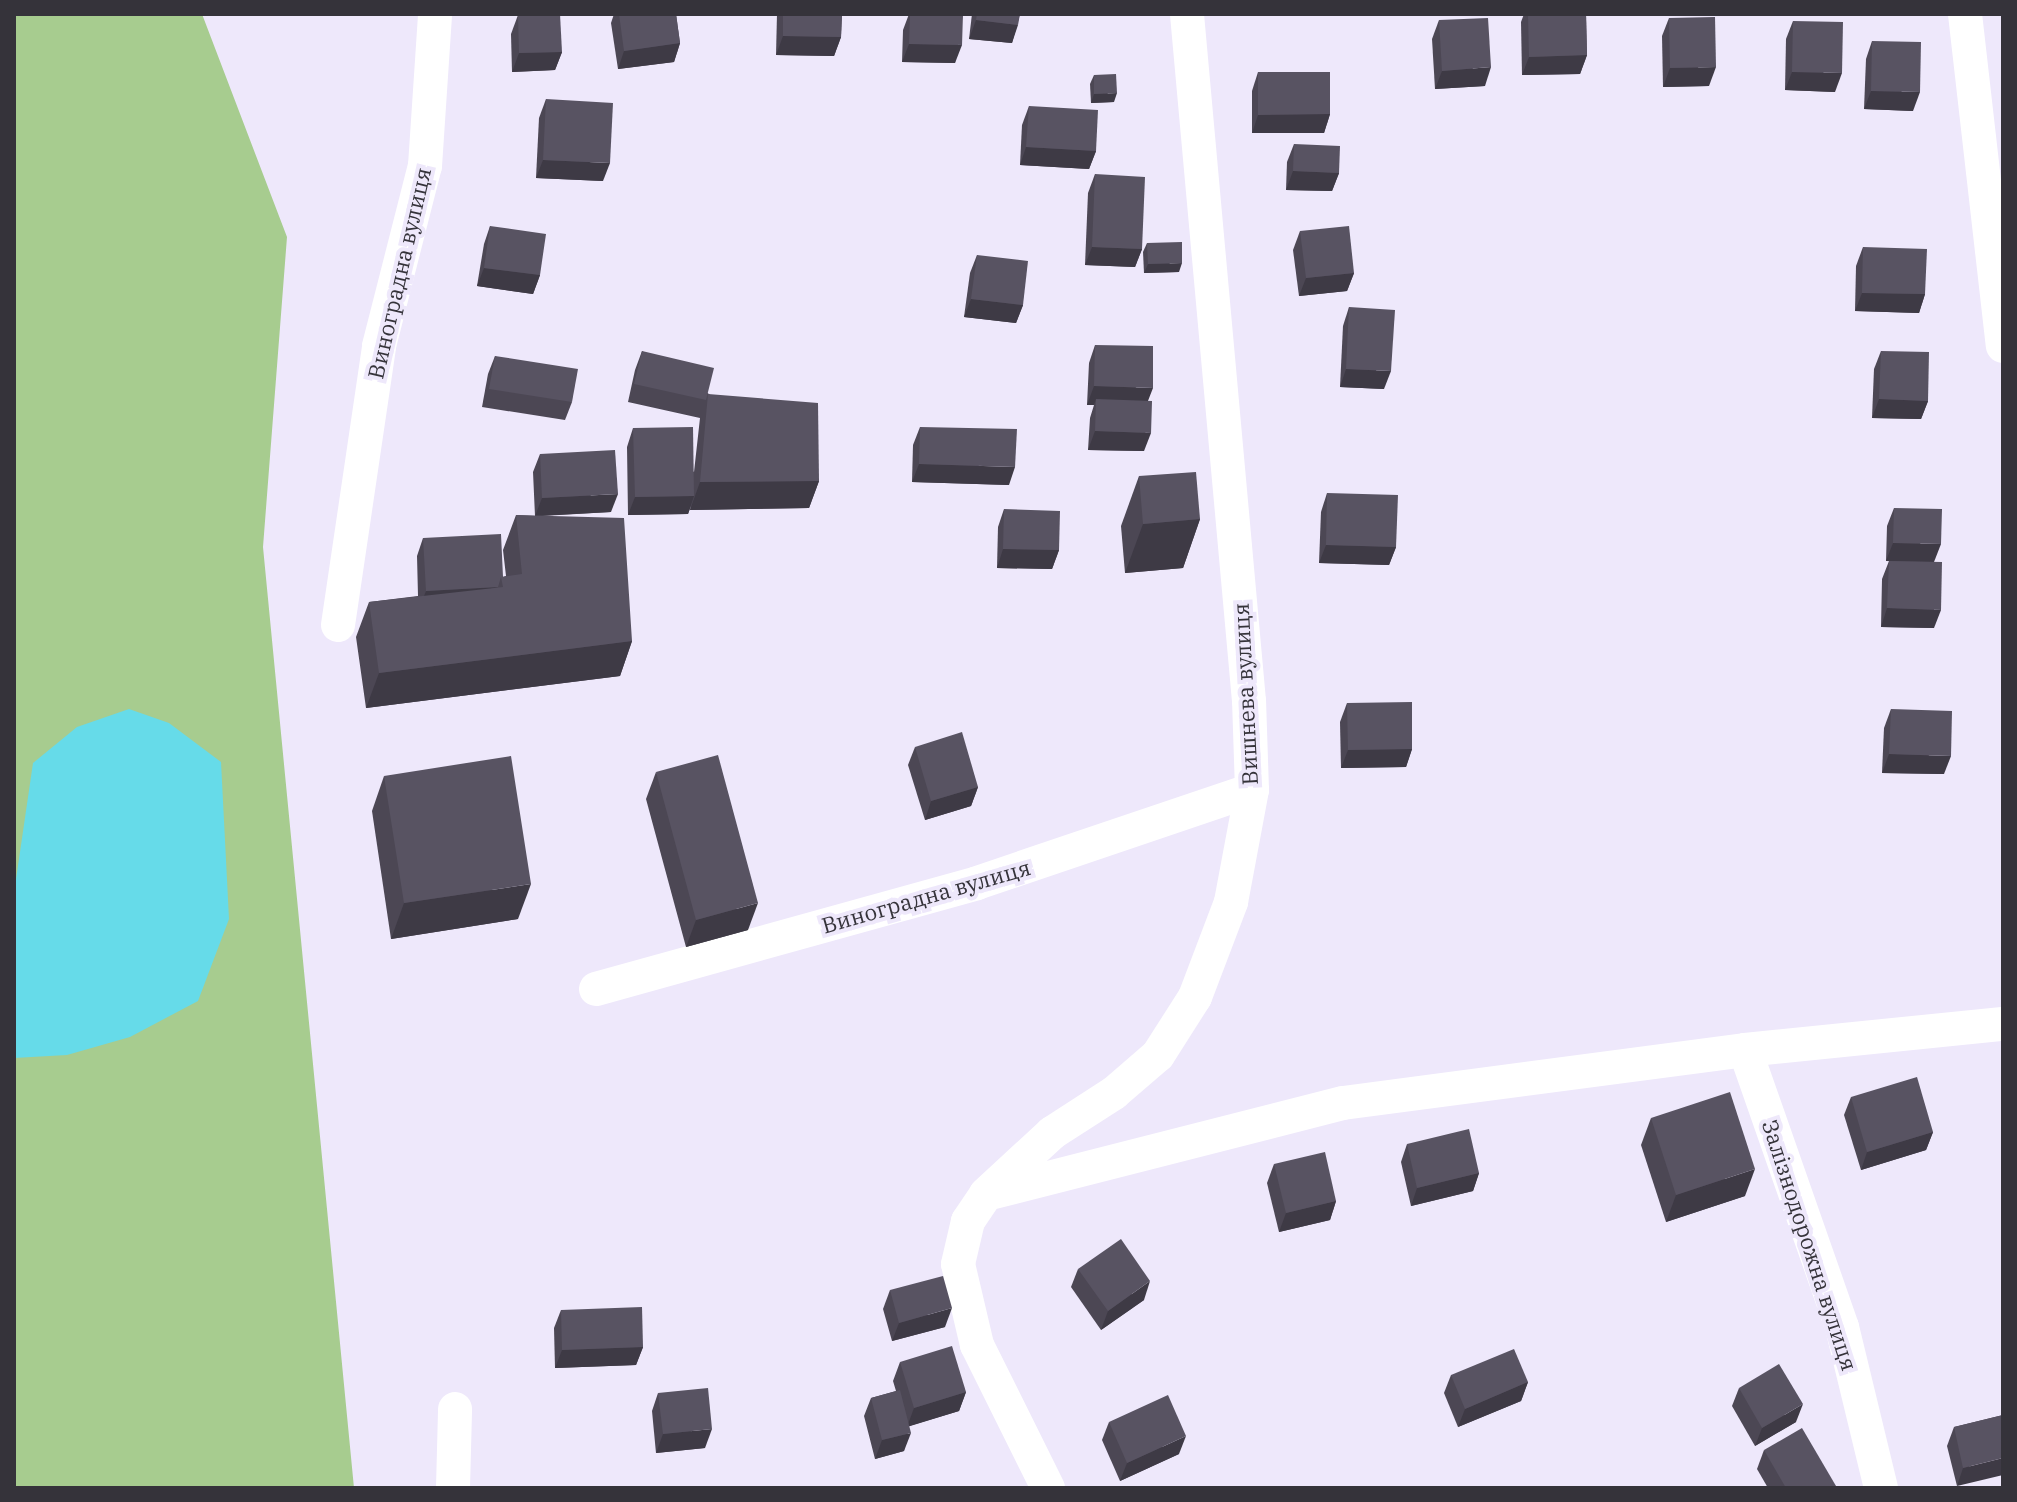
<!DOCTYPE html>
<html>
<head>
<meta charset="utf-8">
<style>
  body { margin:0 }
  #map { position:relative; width:2017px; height:1502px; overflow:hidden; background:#eee8fb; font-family:"IBM Plex Serif",serif }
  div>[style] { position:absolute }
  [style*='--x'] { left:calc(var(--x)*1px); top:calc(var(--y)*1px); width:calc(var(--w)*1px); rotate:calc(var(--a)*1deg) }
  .green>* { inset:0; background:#a7cc8f }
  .water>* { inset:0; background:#66dbe9 }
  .minor>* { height:34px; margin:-17px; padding:0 17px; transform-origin:17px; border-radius:17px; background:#fff }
  .wall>* { inset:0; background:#4c4754 }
  .shaded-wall>* { inset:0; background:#3e3a45 }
  .building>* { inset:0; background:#585362 }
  span { translate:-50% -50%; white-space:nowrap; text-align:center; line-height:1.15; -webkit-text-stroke:8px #eee8fb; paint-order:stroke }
  .street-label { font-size:22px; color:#35333a }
  .frame { position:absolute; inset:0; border:16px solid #35333a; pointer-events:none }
</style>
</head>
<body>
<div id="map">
  <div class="green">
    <i style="clip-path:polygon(14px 14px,202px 14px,287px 237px,263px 547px,354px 1488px,14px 1488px)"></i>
  </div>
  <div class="water">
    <i style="clip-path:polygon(129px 709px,169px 723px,221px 762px,229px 919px,198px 1001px,130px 1037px,67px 1055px,14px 1058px,14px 893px,33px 763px,77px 727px)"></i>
  </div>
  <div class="minor">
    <i style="--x:1965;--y:14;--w:334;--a:83.5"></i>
    <i style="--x:338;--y:625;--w:282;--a:-81.6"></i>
    <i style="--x:379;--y:346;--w:186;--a:-75.7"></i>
    <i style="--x:425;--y:166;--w:152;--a:-86.2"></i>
    <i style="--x:596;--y:989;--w:395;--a:-15.5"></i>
    <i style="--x:977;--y:883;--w:290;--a:-18.7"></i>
    <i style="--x:1745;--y:1050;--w:293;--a:70.7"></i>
    <i style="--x:1842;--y:1327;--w:166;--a:76.4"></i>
    <i style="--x:990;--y:1193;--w:364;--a:-14.3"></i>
    <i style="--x:1343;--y:1103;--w:405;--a:-7.5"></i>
    <i style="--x:1745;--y:1050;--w:259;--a:-5.8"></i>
    <i style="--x:453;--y:1488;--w:79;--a:-88.5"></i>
    <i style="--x:1048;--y:1488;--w:160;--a:-116.4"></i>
    <i style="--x:977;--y:1345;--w:83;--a:-103.2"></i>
    <i style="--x:958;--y:1264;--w:44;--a:-76.9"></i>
    <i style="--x:968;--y:1221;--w:32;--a:-56"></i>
    <i style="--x:986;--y:1194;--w:90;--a:-42.7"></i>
    <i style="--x:1052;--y:1133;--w:74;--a:-32.8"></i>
    <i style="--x:1114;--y:1093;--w:58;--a:-40.8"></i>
    <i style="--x:1158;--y:1055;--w:69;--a:-57.5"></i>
    <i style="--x:1195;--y:997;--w:102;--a:-69.2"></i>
    <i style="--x:1231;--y:902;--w:114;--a:-79.4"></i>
    <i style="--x:1252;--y:790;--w:89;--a:-91.9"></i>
    <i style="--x:1249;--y:701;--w:690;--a:-95.16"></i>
  </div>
  <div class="wall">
    <i style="clip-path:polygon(614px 14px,676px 14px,680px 43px,674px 62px,618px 69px,611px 23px)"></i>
    <i style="clip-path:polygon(777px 14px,842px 14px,841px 37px,834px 56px,776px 55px)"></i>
    <i style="clip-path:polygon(909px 14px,963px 14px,955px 63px,902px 62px,903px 30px)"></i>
    <i style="clip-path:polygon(972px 14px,1020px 14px,1012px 43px,969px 39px)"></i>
    <i style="clip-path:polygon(1524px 14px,1586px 14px,1587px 55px,1580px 74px,1522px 75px,1521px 22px)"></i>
    <i style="clip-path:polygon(518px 15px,562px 52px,555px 70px,512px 72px,511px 34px)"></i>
    <i style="clip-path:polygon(1669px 18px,1709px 86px,1663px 87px,1662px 36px)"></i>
    <i style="clip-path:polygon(1439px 20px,1485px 86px,1435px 89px,1432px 39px)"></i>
    <i style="clip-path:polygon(1793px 21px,1835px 92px,1785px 90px,1786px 39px)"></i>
    <i style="clip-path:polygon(1872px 41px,1913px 111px,1864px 109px,1866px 59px)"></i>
    <i style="clip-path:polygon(1258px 72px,1330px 114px,1324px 133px,1252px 133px,1252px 91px)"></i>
    <i style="clip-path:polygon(1094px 75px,1114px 102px,1091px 103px,1090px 84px)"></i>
    <i style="clip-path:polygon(546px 99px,603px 181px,536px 178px,539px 118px)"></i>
    <i style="clip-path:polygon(1029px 106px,1096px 151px,1089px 169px,1020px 165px,1022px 125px)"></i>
    <i style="clip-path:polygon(1294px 144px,1339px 173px,1332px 191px,1286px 190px,1287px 162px)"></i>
    <i style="clip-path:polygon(1095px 174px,1142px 249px,1135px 267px,1085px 265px,1088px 193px)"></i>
    <i style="clip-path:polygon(490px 226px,540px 275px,533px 294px,477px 286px,484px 244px)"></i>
    <i style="clip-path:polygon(1300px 231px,1354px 273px,1347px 291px,1299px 296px,1293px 250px)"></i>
    <i style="clip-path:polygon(1147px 243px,1179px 272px,1144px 273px,1143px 252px)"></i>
    <i style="clip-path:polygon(1863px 247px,1925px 294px,1919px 313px,1855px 311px,1856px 266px)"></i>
    <i style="clip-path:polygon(977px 255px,1023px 305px,1016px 323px,964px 317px,970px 273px)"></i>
    <i style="clip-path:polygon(1349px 307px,1384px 389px,1340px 387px,1343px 326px)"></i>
    <i style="clip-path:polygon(1095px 345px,1148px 400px,1144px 451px,1088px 450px,1090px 418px,1094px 405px,1087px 405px,1089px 363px)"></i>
    <i style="clip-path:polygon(642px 351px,709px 394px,819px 481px,809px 508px,690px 510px,691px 506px,688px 514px,628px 515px,627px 447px,633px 428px,694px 472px,700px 418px,628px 402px,635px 370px)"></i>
    <i style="clip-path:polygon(1881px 351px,1928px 401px,1921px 419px,1872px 418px,1874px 369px)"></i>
    <i style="clip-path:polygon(495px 356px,572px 402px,565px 420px,482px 407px,488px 374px)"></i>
    <i style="clip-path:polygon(920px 427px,1009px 485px,912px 482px,913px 445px)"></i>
    <i style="clip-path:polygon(540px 454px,611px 512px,542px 516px,632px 641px,620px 676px,366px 708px,356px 637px,369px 602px,418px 596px,417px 556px,423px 538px,503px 577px,506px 576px,503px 550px,516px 515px,535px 516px,533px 472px)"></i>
    <i style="clip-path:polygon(1139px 476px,1200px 519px,1183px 568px,1125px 573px,1121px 526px)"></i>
    <i style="clip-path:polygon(1327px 493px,1396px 547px,1389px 565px,1319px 563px,1321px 512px)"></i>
    <i style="clip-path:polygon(1894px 508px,1934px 562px,1934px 628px,1881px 627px,1882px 579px,1889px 561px,1886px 561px,1887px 526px)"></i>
    <i style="clip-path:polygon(1004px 509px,1059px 550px,1052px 569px,997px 568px,998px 527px)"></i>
    <i style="clip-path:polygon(1347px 703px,1412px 749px,1406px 767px,1341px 768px,1340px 722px)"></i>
    <i style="clip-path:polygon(1891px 709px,1944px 774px,1882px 773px,1884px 728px)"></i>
    <i style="clip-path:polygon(915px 747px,978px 787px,971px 806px,925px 820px,908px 765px)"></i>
    <i style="clip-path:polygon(656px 772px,748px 930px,686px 947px,646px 799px)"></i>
    <i style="clip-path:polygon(384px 776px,518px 919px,391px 939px,372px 811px)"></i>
    <i style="clip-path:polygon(1851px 1097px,1933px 1132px,1926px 1150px,1861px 1170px,1844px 1115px)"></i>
    <i style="clip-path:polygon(1651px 1118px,1745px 1196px,1666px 1222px,1641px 1145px)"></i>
    <i style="clip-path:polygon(1407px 1144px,1479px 1173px,1473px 1191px,1411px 1206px,1401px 1162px)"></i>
    <i style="clip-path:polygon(1274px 1164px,1336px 1201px,1330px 1220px,1279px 1232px,1267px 1183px)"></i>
    <i style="clip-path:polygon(1078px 1269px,1144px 1300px,1101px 1330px,1071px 1287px)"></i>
    <i style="clip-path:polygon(890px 1290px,945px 1327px,892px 1341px,883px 1309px)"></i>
    <i style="clip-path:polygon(561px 1310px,643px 1347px,636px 1365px,555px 1368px,554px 1328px)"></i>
    <i style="clip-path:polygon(900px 1362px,966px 1392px,959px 1411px,909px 1426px,904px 1451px,875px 1459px,864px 1416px,871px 1398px,896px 1391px,893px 1381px)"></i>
    <i style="clip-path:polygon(1451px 1375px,1528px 1382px,1521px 1401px,1458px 1427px,1444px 1393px)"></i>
    <i style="clip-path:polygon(1739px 1388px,1796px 1422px,1755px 1446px,1732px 1406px)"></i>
    <i style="clip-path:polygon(658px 1393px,705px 1448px,656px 1453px,652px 1411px)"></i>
    <i style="clip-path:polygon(2003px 1415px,1957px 1486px,1947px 1446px,1954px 1427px)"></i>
    <i style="clip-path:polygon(1109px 1422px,1179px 1454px,1120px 1481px,1102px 1440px)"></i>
    <i style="clip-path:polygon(1764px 1450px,1836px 1488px,1768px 1488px,1757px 1469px)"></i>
  </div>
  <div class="shaded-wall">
    <i style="clip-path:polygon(976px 20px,1018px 25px,1012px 43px,969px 39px)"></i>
    <i style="clip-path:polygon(783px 36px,841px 37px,834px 56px,776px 55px)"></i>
    <i style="clip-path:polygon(680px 43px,674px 62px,618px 69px,624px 51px)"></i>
    <i style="clip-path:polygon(909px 44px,962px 45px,955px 63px,902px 62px)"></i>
    <i style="clip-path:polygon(562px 52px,555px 70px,512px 72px,519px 53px)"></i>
    <i style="clip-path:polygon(1587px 55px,1580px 74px,1522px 75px,1529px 57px)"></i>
    <i style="clip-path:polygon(1491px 67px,1485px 86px,1435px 89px,1442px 71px)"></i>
    <i style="clip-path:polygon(1716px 67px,1709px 86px,1663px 87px,1670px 68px)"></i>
    <i style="clip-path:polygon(1792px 72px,1842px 73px,1835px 92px,1785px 90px)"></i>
    <i style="clip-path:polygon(1871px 91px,1920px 92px,1913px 111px,1864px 109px)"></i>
    <i style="clip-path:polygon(1117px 93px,1114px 102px,1091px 103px,1094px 94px)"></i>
    <i style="clip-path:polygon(1330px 114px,1324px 133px,1252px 133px,1258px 115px)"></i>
    <i style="clip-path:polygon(1026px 147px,1096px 151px,1089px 169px,1020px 165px)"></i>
    <i style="clip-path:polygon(543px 160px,610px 163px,603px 181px,536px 178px)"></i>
    <i style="clip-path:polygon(1293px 171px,1339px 173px,1332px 191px,1286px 190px)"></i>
    <i style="clip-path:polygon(1092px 247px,1142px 249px,1135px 267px,1085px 265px)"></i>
    <i style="clip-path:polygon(1182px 263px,1179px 272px,1144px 273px,1148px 264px)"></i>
    <i style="clip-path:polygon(484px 268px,540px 275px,533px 294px,477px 286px)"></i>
    <i style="clip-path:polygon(1354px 273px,1347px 291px,1299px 296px,1306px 278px)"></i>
    <i style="clip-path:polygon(1862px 293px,1925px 294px,1919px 313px,1855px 311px)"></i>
    <i style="clip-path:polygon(971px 299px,1023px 305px,1016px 323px,964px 317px)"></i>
    <i style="clip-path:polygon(1346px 369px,1391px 371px,1384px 389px,1340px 387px)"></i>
    <i style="clip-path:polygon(1094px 386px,1153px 388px,1146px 406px,1096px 399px,1094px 405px,1087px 405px)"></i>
    <i style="clip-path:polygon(1879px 399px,1928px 401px,1921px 419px,1872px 418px)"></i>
    <i style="clip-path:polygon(1095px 431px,1151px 433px,1144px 451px,1088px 450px)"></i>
    <i style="clip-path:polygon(919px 464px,1015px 467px,1009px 485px,912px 482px)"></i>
    <i style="clip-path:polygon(819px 481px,809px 508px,690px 510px,700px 482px)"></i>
    <i style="clip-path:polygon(618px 494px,611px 512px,535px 516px,542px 498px)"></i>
    <i style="clip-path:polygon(694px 496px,688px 514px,628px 515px,635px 497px)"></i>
    <i style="clip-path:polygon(1200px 519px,1183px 568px,1125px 573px,1143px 524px)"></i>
    <i style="clip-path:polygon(1893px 543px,1941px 544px,1934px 562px,1886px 561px)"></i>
    <i style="clip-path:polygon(1326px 545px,1396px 547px,1389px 565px,1319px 563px)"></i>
    <i style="clip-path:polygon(1003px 549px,1059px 550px,1052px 569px,997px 568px)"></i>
    <i style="clip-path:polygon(498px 587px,419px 609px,426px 591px)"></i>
    <i style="clip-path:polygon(1887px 608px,1941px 610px,1934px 628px,1881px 627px)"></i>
    <i style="clip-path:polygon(632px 641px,620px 676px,366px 708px,379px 673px)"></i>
    <i style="clip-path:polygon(1412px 749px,1406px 767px,1341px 768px,1348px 750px)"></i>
    <i style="clip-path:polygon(1889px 754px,1951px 756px,1944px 774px,1882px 773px)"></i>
    <i style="clip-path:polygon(978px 787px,971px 806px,925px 820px,931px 801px)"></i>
    <i style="clip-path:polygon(531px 884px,518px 919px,391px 939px,404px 903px)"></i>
    <i style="clip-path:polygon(758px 903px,748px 930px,686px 947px,696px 920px)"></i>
    <i style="clip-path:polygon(1933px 1132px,1926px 1150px,1861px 1170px,1867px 1152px)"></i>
    <i style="clip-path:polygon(1755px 1169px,1745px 1196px,1666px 1222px,1676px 1195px)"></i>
    <i style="clip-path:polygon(1479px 1173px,1473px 1191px,1411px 1206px,1417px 1188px)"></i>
    <i style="clip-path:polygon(1336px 1201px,1330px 1220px,1279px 1232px,1286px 1213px)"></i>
    <i style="clip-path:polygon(1150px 1281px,1144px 1300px,1101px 1330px,1108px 1311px)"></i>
    <i style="clip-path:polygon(952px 1308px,945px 1327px,892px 1341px,899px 1323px)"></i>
    <i style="clip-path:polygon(643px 1347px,636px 1365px,555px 1368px,562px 1350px)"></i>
    <i style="clip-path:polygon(1528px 1382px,1521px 1401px,1458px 1427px,1465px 1409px)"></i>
    <i style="clip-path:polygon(966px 1392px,959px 1411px,907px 1427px,914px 1408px)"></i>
    <i style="clip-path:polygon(1803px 1404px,1796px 1422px,1755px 1446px,1762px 1428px)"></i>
    <i style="clip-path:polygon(712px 1429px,705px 1448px,656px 1453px,663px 1434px)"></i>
    <i style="clip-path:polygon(911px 1433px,904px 1451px,875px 1459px,882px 1440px)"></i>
    <i style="clip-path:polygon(1186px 1436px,1179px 1454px,1120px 1481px,1127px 1463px)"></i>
    <i style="clip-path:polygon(2003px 1458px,2003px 1475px,1957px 1486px,1963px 1468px)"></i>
  </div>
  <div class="building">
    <i style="clip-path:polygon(560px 14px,562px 52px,519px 53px,518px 15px)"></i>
    <i style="clip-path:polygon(619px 14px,676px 14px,680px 43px,624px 51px)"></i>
    <i style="clip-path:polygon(783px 14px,842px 14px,841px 37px,783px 36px)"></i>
    <i style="clip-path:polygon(910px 14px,963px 14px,962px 45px,909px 44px)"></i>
    <i style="clip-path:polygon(977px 14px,1020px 14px,1018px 25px,976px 20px)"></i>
    <i style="clip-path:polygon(1528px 14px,1586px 14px,1587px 55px,1529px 57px)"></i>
    <i style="clip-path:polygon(1715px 17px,1716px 67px,1670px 68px,1669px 18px)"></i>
    <i style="clip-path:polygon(1488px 18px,1491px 67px,1442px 71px,1439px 20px)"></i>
    <i style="clip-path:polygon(1793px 21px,1843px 22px,1842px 73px,1792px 72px)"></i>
    <i style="clip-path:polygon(1872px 41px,1921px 42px,1920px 92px,1871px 91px)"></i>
    <i style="clip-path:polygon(1258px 72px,1330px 72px,1330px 114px,1258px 115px)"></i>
    <i style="clip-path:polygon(1116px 74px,1117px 93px,1094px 94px,1094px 75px)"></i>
    <i style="clip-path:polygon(546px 99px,613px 103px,610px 163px,543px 160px)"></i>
    <i style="clip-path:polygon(1029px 106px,1098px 110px,1096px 151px,1026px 147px)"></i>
    <i style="clip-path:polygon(1294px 144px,1340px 146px,1339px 173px,1293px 171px)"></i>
    <i style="clip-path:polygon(1095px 174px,1145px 177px,1142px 249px,1092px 247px)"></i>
    <i style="clip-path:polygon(490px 226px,546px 234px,540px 275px,484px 268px)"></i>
    <i style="clip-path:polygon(1349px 226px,1354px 273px,1306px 278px,1300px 231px)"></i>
    <i style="clip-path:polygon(1182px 242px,1182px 263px,1148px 264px,1147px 243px)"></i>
    <i style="clip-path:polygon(1863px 247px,1927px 249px,1925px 294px,1862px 293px)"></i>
    <i style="clip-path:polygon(977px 255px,1028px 261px,1023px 305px,971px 299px)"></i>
    <i style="clip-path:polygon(1349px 307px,1395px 310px,1391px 371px,1346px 369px)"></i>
    <i style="clip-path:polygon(1095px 345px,1153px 346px,1153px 388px,1094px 386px)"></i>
    <i style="clip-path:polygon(642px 351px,714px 368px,706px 400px,634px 384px)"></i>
    <i style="clip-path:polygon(1881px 351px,1929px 352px,1928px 401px,1879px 399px)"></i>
    <i style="clip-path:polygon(495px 356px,578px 369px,572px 402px,489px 389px)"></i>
    <i style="clip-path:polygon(708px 394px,818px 403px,819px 481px,700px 482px)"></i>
    <i style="clip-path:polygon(1096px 399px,1152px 401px,1151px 433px,1095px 431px)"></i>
    <i style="clip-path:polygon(693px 427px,694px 496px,635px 497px,633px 428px)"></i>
    <i style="clip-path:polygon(920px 427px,1017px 429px,1015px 467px,919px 464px)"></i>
    <i style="clip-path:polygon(615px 450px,618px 494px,542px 498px,540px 454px)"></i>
    <i style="clip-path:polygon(1196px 472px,1200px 519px,1143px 524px,1139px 476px)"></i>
    <i style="clip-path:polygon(1327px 493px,1398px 495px,1396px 547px,1326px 545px)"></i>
    <i style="clip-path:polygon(1894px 508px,1942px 509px,1941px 544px,1893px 543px)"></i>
    <i style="clip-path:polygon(1004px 509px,1060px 511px,1059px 550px,1003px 549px)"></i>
    <i style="clip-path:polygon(516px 515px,624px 518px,632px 641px,379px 673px,369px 602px,503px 587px,501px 577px,522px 574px)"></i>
    <i style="clip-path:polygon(501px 534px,503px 577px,501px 577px,498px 587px,426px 591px,423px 538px)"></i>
    <i style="clip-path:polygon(1889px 561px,1942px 562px,1941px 610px,1887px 608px)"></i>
    <i style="clip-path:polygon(1412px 702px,1412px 749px,1348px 750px,1347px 703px)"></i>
    <i style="clip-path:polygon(1891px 709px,1952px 711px,1951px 756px,1889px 754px)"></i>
    <i style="clip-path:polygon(962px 732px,978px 787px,931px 801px,915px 747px)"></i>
    <i style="clip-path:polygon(718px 755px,758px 903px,696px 920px,656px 772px)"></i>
    <i style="clip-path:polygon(511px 756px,531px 884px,404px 903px,384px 776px)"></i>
    <i style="clip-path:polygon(1917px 1077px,1933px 1132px,1867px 1152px,1851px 1097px)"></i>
    <i style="clip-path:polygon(1730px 1092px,1755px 1169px,1676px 1195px,1651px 1118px)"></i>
    <i style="clip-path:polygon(1469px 1129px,1479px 1173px,1417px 1188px,1407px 1144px)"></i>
    <i style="clip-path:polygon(1325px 1152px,1336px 1201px,1286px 1213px,1274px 1164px)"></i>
    <i style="clip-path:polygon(1121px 1239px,1150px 1281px,1108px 1311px,1078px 1269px)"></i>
    <i style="clip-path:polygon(943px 1276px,952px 1308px,899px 1323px,890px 1290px)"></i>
    <i style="clip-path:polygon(642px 1307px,643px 1347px,562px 1350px,561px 1310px)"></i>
    <i style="clip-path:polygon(952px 1346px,966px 1392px,914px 1408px,900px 1362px)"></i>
    <i style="clip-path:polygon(1514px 1349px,1528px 1382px,1465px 1409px,1451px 1375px)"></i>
    <i style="clip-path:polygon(1779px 1364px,1803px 1404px,1762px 1428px,1739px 1388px)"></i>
    <i style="clip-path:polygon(708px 1388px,712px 1429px,663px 1434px,658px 1393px)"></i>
    <i style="clip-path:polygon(900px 1390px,911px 1433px,882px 1440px,871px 1398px)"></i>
    <i style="clip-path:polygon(1168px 1395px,1186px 1436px,1127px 1463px,1109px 1422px)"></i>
    <i style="clip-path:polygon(2003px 1415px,2003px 1458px,1963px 1468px,1954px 1427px)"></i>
    <i style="clip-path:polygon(1802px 1428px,1836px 1486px,1832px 1488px,1786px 1488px,1764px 1450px)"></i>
  </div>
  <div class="street-label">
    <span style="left:399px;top:273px;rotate:-77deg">Виноградна вулиця</span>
    <span style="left:1245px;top:694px;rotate:-93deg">Вишнева вулиця</span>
    <span style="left:926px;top:896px;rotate:-16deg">Виноградна вулиця</span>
    <span style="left:1810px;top:1245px;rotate:72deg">Залізнодорожна вулиця</span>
  </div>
  <div class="frame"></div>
</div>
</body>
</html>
